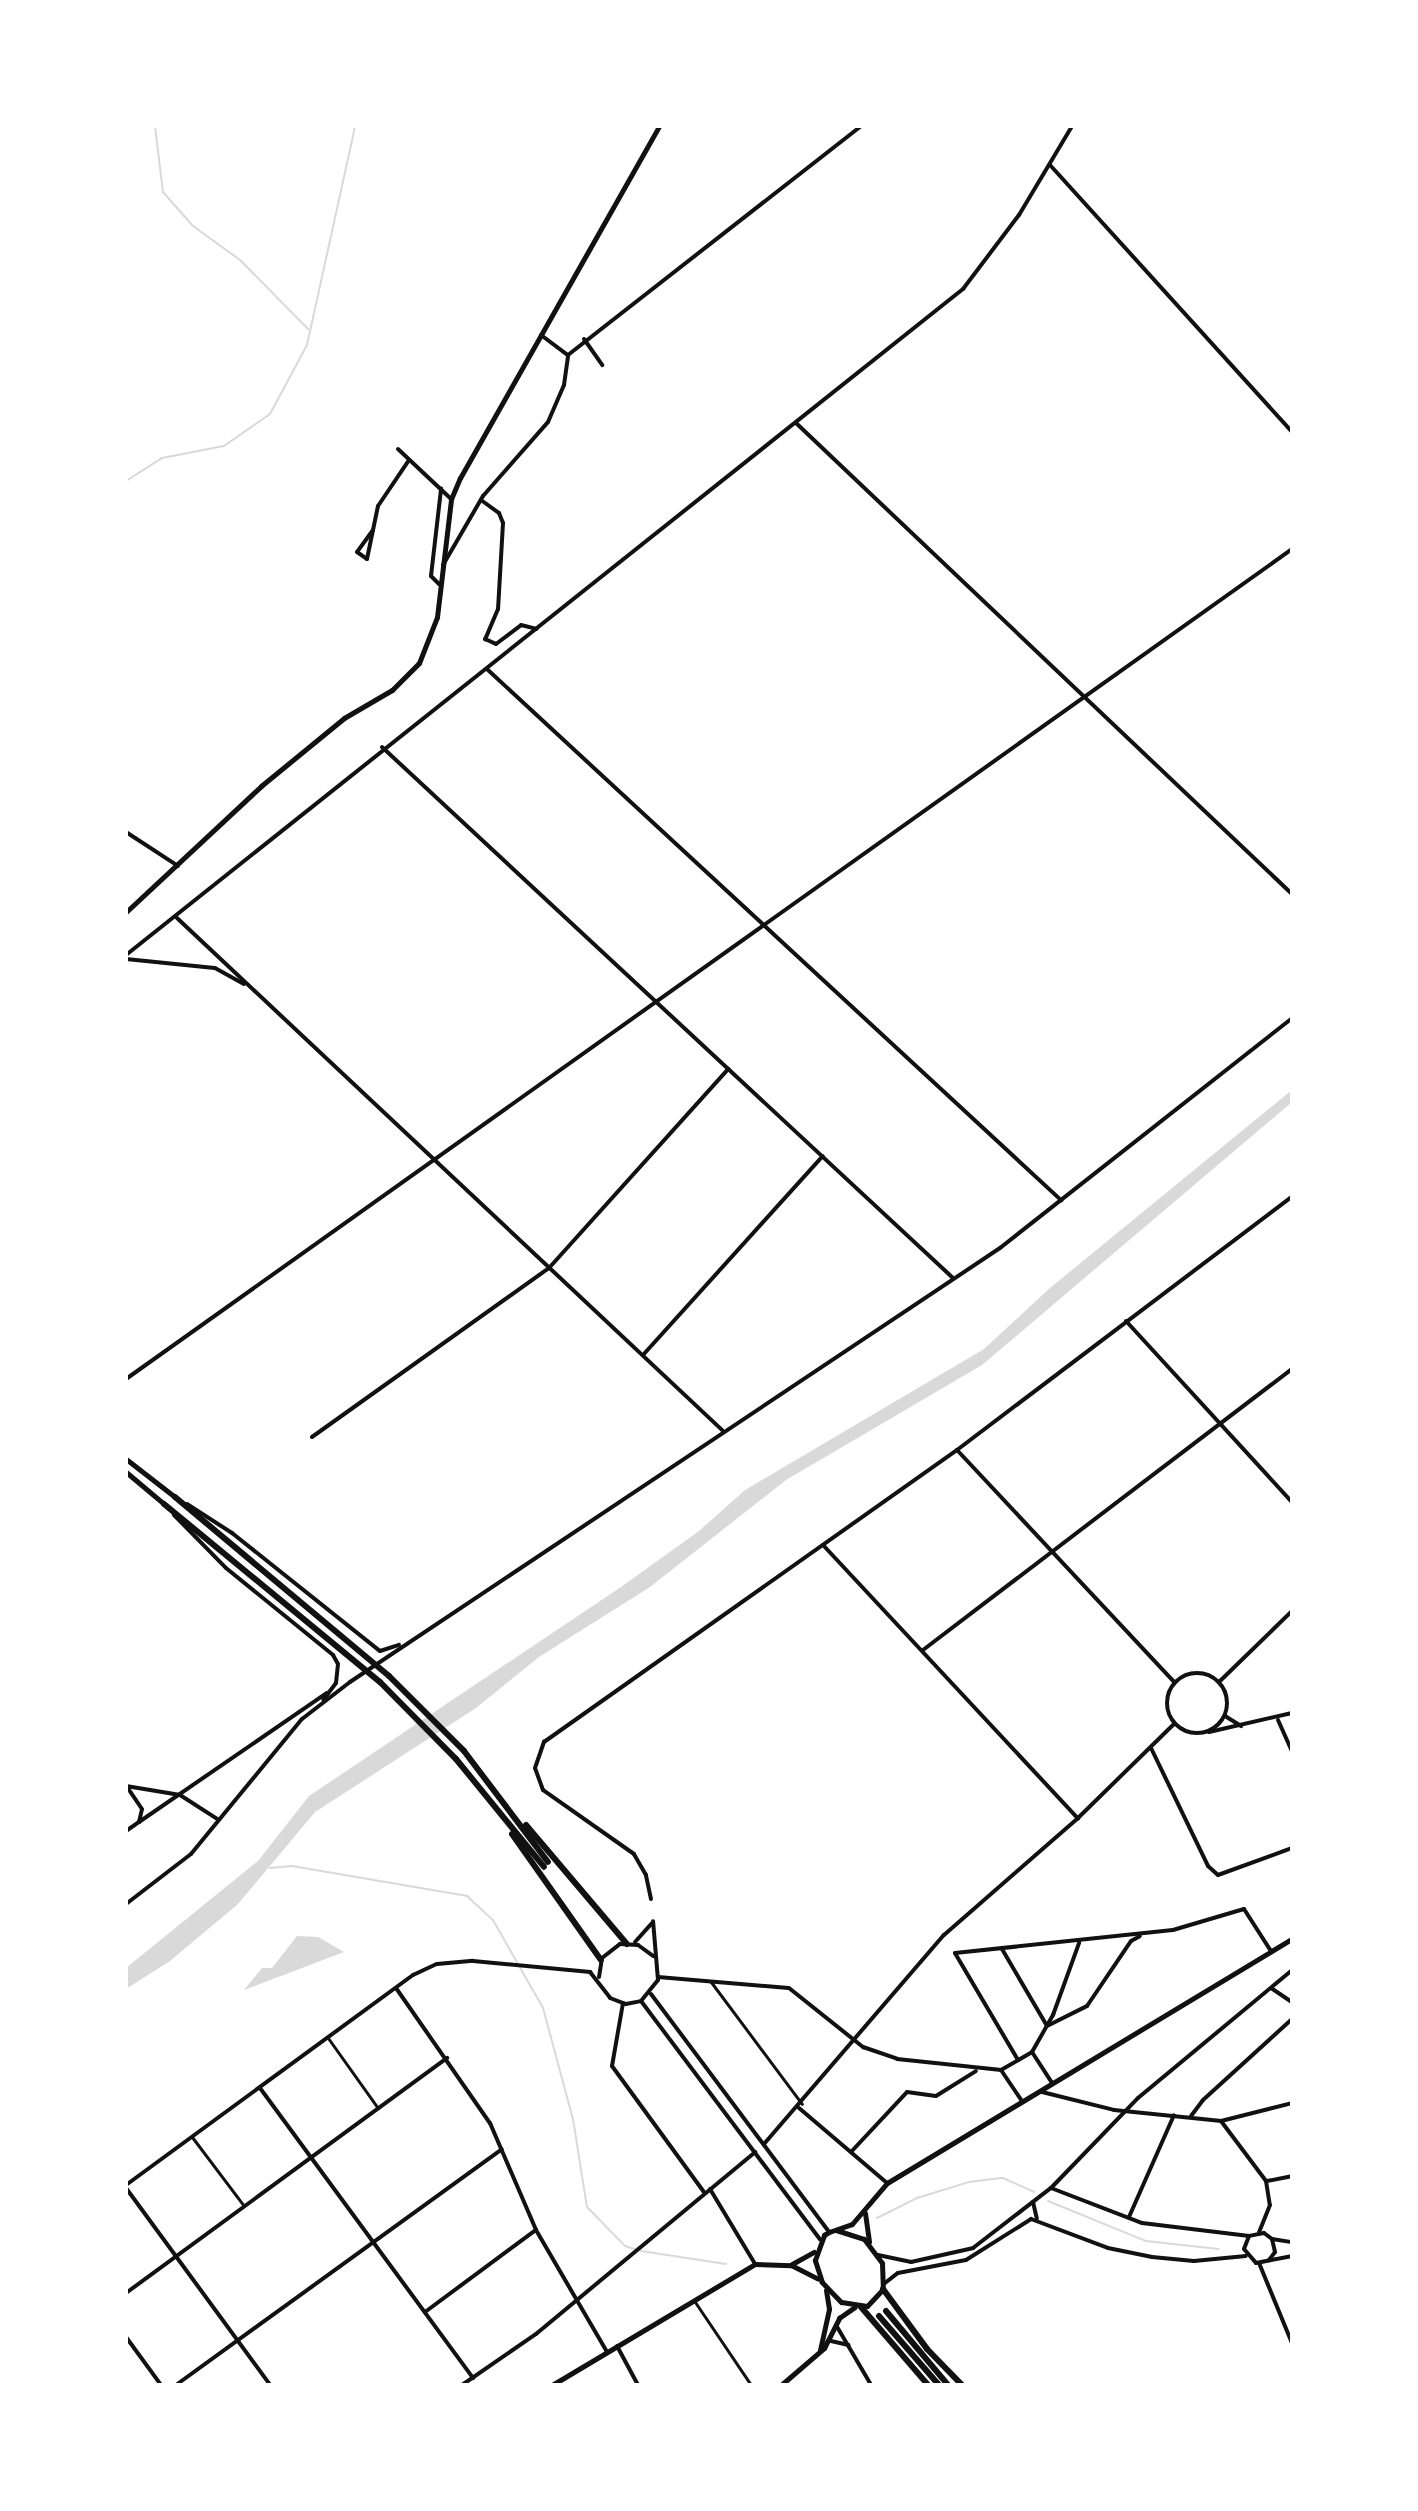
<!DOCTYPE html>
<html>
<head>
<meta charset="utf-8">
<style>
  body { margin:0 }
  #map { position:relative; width:1418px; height:2511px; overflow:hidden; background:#fff; font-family:Jost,sans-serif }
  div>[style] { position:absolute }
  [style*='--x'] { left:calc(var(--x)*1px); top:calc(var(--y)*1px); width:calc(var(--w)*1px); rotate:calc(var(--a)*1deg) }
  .water>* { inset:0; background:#d9d9d9 }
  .stream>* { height:2px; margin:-1px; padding:0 1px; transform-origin:1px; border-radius:1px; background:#d9d9d9 }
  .pedestrian>* { height:3px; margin:-1.5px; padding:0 1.5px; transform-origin:1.5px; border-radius:1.5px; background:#111 }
  .minor>* { height:4px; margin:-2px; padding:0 2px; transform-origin:2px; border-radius:2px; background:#111 }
  .minor>.ring { margin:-2px; padding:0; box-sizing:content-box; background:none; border:4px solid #111; border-radius:50% }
  .tertiary>* { height:5px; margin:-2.5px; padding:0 2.5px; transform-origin:2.5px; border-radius:2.5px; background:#111 }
  .secondary>* { height:5px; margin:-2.5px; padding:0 2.5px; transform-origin:2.5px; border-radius:2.5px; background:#111 }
  .trunk>* { height:6px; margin:-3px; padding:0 3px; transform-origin:3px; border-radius:3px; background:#111 }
  span { translate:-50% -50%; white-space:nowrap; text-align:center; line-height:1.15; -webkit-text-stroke:7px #fff; paint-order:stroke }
  .frame { position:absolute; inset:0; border:128px solid #fff; pointer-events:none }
</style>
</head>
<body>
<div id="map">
  <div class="water">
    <i style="clip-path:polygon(1292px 1090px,1292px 1102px,982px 1365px,786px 1480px,650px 1587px,539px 1657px,476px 1708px,315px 1812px,238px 1904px,170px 1961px,126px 1989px,126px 1968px,258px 1861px,309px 1796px,621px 1587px,699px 1531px,745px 1490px,984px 1349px,1050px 1288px)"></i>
    <i style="clip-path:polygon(297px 1936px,318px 1937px,344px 1952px,244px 1990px,262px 1968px,272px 1968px)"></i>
  </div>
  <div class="stream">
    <i style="--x:155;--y:126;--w:66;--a:83.1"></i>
    <i style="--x:163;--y:192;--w:45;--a:48.6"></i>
    <i style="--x:193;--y:226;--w:58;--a:35.9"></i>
    <i style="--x:240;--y:260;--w:97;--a:45.4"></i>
    <i style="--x:126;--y:481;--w:43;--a:-32.6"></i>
    <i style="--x:162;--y:458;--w:63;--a:-11"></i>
    <i style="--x:224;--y:446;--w:56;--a:-34.8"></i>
    <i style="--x:270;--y:414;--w:78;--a:-61.8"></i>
    <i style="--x:307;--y:345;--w:224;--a:-77.6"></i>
    <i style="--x:270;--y:1868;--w:22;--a:-5"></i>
    <i style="--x:292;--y:1866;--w:178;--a:9.7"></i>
    <i style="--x:467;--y:1896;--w:35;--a:43"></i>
    <i style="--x:493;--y:1920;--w:101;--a:60.4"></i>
    <i style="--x:543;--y:2008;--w:115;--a:74.9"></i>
    <i style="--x:573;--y:2119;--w:89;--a:81"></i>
    <i style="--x:587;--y:2207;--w:54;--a:45.7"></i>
    <i style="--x:625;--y:2246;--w:10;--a:17"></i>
    <i style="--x:1048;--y:2201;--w:106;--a:22.2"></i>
    <i style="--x:1146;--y:2241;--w:73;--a:6.3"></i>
    <i style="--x:877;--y:2218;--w:45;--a:-26.6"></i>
    <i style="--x:917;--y:2198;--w:54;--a:-17.1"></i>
    <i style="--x:969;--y:2182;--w:34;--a:-7"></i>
    <i style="--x:1003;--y:2178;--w:34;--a:24"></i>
    <i style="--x:641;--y:2251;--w:86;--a:8.7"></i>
  </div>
  <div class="pedestrian">
    <i style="--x:711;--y:1982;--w:152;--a:53.3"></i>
    <i style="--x:328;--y:2038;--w:86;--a:54.5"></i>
    <i style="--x:192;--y:2137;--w:86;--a:53"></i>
    <i style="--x:695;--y:2302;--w:100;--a:56"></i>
  </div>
  <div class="minor">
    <i style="--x:1050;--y:165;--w:360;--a:47.8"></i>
    <i style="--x:541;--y:335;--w:34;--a:37"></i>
    <i style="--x:568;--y:355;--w:372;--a:-38"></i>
    <i style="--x:584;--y:339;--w:32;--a:55"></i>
    <i style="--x:796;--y:423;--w:684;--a:43.52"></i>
    <i style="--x:398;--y:449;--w:73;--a:43.3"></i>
    <i style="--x:481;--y:500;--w:22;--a:36"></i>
    <i style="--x:499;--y:513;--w:11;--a:68"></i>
    <i style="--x:503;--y:523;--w:86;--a:93.3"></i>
    <i style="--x:498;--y:609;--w:33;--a:113"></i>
    <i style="--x:485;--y:639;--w:12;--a:24"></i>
    <i style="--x:496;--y:644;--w:31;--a:-37"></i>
    <i style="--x:521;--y:625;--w:16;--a:14"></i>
    <i style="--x:373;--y:530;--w:27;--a:126"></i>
    <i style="--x:357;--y:552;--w:12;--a:35"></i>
    <i style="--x:367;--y:559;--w:54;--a:-78.3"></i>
    <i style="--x:378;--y:506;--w:55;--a:-56"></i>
    <i style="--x:443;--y:565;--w:80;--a:-59.9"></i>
    <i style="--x:483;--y:496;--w:98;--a:-48.7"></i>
    <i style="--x:548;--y:422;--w:40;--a:-66.6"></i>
    <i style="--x:564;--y:385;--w:30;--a:-82"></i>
    <i style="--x:439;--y:584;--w:11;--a:-135"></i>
    <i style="--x:431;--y:576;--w:88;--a:-83.4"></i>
    <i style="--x:488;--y:670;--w:781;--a:42.77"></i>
    <i style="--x:382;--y:747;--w:780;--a:42.92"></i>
    <i style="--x:126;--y:832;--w:62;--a:33.2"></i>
    <i style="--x:177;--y:918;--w:748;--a:43.21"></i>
    <i style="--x:126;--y:955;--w:1070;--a:-38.51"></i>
    <i style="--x:963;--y:289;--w:93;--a:-52.9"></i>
    <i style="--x:1019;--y:215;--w:104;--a:-59.2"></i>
    <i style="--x:126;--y:959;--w:89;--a:5.8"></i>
    <i style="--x:215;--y:968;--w:33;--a:29"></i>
    <i style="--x:1126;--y:1321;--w:246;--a:47.5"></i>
    <i style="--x:643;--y:1355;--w:268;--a:-47.9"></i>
    <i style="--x:126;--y:1379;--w:1431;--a:-35.44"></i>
    <i style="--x:312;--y:1437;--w:291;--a:-35.5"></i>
    <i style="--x:549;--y:1268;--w:268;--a:-48"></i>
    <i style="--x:957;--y:1450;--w:318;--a:46.9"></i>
    <i style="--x:187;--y:1504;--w:54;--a:32.8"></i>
    <i style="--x:232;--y:1533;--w:189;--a:38.6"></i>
    <i style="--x:380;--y:1651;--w:20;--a:-18"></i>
    <i style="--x:174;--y:1515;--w:74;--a:45.5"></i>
    <i style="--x:226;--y:1568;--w:138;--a:39.1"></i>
    <i style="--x:333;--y:1655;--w:10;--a:61"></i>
    <i style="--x:338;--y:1664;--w:19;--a:96"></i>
    <i style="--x:336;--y:1683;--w:21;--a:127"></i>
    <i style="--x:823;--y:1545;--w:374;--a:47"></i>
    <i style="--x:923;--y:1650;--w:464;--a:-37.3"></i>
    <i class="ring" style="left:1167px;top:1673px;width:56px;height:56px"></i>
    <i style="--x:1219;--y:1682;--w:102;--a:-44.2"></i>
    <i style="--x:1225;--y:1716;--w:19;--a:32"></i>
    <i style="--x:1278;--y:1720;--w:34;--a:66"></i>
    <i style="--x:1209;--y:1732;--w:85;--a:-12.9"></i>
    <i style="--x:1151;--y:1748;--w:131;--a:64.2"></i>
    <i style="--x:1208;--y:1866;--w:13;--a:42"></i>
    <i style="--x:1218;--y:1875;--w:79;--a:-20"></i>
    <i style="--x:126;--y:1786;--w:55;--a:9.5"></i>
    <i style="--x:180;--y:1795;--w:46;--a:32.7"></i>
    <i style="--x:139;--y:1822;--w:228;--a:-34.5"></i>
    <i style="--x:126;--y:1831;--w:16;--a:-35"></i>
    <i style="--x:139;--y:1822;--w:13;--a:-77"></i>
    <i style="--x:142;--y:1809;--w:25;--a:-124"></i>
    <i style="--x:651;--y:1899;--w:25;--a:-102"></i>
    <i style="--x:646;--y:1875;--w:24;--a:-120"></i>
    <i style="--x:634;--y:1854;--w:111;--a:-144.9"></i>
    <i style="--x:543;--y:1790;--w:23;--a:-110"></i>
    <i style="--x:535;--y:1768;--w:28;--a:-71"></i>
    <i style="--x:544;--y:1742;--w:506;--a:-35.26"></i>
    <i style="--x:957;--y:1450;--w:420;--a:-37.1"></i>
    <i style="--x:126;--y:1904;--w:82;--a:-37.6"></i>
    <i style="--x:191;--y:1854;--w:175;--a:-50.6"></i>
    <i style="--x:302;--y:1719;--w:61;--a:-37.6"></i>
    <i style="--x:350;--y:1682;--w:782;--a:-33.73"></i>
    <i style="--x:1000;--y:1248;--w:372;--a:-38.2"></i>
    <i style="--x:635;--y:1942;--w:25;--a:-48"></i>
    <i style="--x:1002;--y:1949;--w:89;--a:59.7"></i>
    <i style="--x:599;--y:1977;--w:19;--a:-81"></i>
    <i style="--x:602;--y:1958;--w:23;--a:-38"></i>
    <i style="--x:620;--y:1944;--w:18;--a:3"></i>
    <i style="--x:638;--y:1945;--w:19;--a:36"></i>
    <i style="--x:658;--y:1977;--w:131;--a:4.8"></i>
    <i style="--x:789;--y:1988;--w:95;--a:38.6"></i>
    <i style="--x:863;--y:2047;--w:36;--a:19"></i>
    <i style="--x:897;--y:2059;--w:105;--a:6"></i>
    <i style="--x:1001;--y:2070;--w:36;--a:-30"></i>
    <i style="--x:1032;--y:2052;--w:38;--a:57"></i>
    <i style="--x:396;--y:1988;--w:165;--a:55.2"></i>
    <i style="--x:490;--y:2123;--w:116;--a:66.7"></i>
    <i style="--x:536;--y:2230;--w:141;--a:59.8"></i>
    <i style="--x:1271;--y:1988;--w:25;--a:34"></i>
    <i style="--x:651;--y:1994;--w:297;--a:53.2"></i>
    <i style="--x:641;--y:2001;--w:298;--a:53.1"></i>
    <i style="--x:623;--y:2003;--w:64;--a:99.9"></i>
    <i style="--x:612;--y:2066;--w:156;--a:53.9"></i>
    <i style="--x:1047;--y:2026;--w:45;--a:-26.6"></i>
    <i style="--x:1087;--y:2006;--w:78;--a:-55.9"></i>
    <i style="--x:1131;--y:1941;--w:10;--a:-29"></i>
    <i style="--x:1032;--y:2052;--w:43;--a:-60.4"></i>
    <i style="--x:1053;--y:2015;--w:77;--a:-70.1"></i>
    <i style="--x:1018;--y:2060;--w:124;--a:-120.5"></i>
    <i style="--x:955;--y:1953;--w:219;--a:-6"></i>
    <i style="--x:1173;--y:1930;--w:74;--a:-16.5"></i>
    <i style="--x:1244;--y:1909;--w:50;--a:57.3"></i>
    <i style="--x:1001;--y:2070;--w:37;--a:56"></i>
    <i style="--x:260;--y:2088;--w:360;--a:53.7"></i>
    <i style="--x:1042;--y:2092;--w:74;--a:14"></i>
    <i style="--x:1114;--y:2110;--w:108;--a:5.9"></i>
    <i style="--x:1221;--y:2121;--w:73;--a:-14.2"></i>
    <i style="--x:799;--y:2108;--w:116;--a:40.4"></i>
    <i style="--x:1191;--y:2116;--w:20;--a:-53"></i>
    <i style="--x:1203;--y:2100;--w:120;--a:-42.3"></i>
    <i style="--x:1221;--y:2121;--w:75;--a:53.1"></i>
    <i style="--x:1266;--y:2181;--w:24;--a:81"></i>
    <i style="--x:1270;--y:2205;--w:29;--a:112"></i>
    <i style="--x:764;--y:2144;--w:276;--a:-49.3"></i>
    <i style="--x:944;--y:1935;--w:178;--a:-41.1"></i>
    <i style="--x:1078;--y:1818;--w:134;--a:-44.4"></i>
    <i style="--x:851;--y:2152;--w:82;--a:-47"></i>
    <i style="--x:907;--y:2092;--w:29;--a:8"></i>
    <i style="--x:936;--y:2096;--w:47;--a:-32"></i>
    <i style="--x:1267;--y:2181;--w:25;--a:-11"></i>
    <i style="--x:126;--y:2185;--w:356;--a:-36.2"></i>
    <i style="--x:413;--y:1975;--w:26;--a:-25"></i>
    <i style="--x:437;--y:1964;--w:36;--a:-5"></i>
    <i style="--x:473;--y:1961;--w:118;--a:5.4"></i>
    <i style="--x:590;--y:1972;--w:33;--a:52"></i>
    <i style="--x:610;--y:1998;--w:17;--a:21"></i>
    <i style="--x:626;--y:2004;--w:15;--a:-11"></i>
    <i style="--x:641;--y:2001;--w:27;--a:-51"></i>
    <i style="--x:658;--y:1980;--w:59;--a:-94.8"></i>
    <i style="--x:126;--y:2188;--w:244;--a:53.8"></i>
    <i style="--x:1051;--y:2188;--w:97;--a:21"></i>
    <i style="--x:1142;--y:2223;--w:108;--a:6.9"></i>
    <i style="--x:710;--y:2189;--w:87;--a:59"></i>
    <i style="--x:1033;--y:2202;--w:17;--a:77"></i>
    <i style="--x:1129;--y:2217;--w:111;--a:-66.2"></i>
    <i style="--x:1272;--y:2239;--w:20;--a:9"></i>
    <i style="--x:878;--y:2255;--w:34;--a:12"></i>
    <i style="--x:911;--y:2262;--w:64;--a:-12.7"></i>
    <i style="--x:973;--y:2248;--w:98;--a:-37.6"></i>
    <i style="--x:1051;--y:2188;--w:125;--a:-46"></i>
    <i style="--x:1138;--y:2098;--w:200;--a:-39.7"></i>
    <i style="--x:1269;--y:2260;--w:10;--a:-53"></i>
    <i style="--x:1275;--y:2252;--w:13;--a:-103"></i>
    <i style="--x:1272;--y:2239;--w:10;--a:-143"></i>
    <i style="--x:1264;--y:2233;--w:15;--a:169"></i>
    <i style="--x:1249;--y:2236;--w:14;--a:111"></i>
    <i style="--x:1244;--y:2249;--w:18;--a:49"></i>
    <i style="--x:1256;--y:2263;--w:37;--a:-11"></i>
    <i style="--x:1259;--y:2263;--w:87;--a:67.6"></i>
    <i style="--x:885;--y:2283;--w:16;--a:-38"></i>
    <i style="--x:898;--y:2273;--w:69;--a:-10.8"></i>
    <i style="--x:966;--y:2260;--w:77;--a:-32.2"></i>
    <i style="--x:1031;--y:2219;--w:82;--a:20.6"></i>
    <i style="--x:1108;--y:2248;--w:45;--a:11.6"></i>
    <i style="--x:1152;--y:2257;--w:42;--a:5.4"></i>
    <i style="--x:1194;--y:2261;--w:52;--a:-5.5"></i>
    <i style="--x:126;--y:2293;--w:398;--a:-36.2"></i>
    <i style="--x:425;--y:2312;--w:138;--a:-36.5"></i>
    <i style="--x:836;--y:2325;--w:69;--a:59.7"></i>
    <i style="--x:126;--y:2337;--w:59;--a:53.9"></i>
    <i style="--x:831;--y:2341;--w:18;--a:13"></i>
    <i style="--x:617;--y:2346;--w:44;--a:61.7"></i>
    <i style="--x:176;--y:2385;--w:402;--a:-35.9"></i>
    <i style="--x:462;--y:2385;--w:90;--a:-34.6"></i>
    <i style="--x:536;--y:2334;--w:285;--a:-39.7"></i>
  </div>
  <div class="tertiary">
    <i style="--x:126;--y:912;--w:185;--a:-43"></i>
    <i style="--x:261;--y:786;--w:107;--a:-39.3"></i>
    <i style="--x:344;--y:718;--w:56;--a:-30.3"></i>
    <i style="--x:392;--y:690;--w:38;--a:-45"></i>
    <i style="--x:419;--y:663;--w:49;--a:-68.6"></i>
    <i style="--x:437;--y:617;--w:119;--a:-83.2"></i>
    <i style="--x:451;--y:499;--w:23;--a:-67"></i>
    <i style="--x:460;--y:478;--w:404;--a:-60.5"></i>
    <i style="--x:865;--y:2213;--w:29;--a:82"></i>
    <i style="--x:836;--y:2230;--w:29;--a:18"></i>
    <i style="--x:864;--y:2239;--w:30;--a:53"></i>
    <i style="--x:882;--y:2263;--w:26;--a:88"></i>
    <i style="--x:883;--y:2289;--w:23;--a:133"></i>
    <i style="--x:867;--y:2306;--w:26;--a:-171"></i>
    <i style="--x:841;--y:2302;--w:28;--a:-134"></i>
    <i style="--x:822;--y:2282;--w:23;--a:-108"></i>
    <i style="--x:815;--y:2260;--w:27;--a:-70"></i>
    <i style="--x:824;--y:2235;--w:6;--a:-31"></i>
    <i style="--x:829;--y:2232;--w:24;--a:-19"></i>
    <i style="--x:852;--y:2224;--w:54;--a:-49.5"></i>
    <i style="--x:887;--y:2183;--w:473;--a:-31.1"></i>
    <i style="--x:792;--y:2264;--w:25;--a:-29"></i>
    <i style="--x:820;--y:2350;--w:42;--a:-77.6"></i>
    <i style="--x:829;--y:2309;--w:19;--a:-99"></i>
    <i style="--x:552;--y:2385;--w:236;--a:-30.8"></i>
    <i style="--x:755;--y:2264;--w:36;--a:2"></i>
    <i style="--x:791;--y:2265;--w:30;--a:27"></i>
    <i style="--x:781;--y:2385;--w:57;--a:-40.7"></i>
    <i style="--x:824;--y:2348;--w:34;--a:-63"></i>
    <i style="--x:839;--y:2318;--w:19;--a:-35"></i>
  </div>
  <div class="secondary">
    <i style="--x:126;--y:1459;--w:62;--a:37.8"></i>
    <i style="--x:126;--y:1472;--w:50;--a:40.1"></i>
  </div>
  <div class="trunk">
    <i style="--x:175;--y:1497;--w:279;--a:39.9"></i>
    <i style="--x:389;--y:1676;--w:106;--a:45"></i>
    <i style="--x:464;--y:1751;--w:139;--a:52.9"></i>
    <i style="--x:164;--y:1504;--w:280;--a:39.5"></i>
    <i style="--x:380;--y:1682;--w:108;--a:45.4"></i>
    <i style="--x:456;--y:1759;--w:139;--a:50.8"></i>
    <i style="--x:526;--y:1825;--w:156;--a:49.7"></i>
    <i style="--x:512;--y:1834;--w:154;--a:54.8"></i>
    <i style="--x:883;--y:2289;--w:74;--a:53.7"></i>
    <i style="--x:927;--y:2349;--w:50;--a:45.8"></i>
    <i style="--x:861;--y:2307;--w:103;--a:49.3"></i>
    <i style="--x:886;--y:2311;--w:97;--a:50"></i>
    <i style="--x:879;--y:2316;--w:91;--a:49"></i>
  </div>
  <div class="frame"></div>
</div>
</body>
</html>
